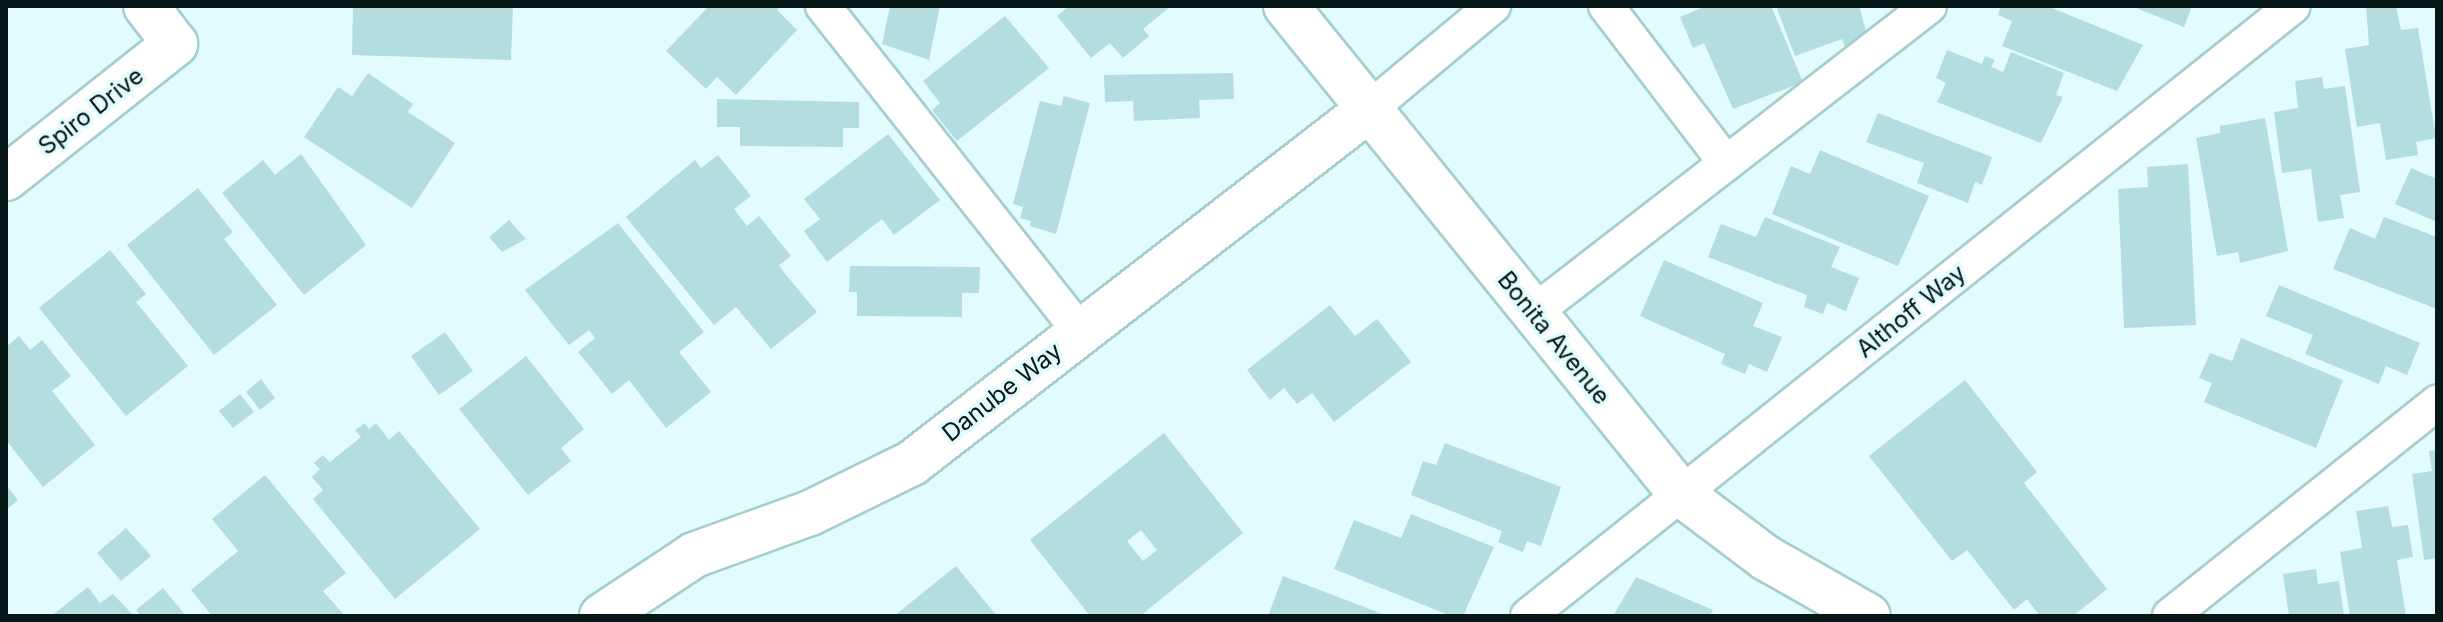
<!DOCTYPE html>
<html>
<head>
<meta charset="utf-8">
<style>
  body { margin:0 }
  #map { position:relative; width:2443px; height:622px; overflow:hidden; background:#e2fbfd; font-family:Inter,sans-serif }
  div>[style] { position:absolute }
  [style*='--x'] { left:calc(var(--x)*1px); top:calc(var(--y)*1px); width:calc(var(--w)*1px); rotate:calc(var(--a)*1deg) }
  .building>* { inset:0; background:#b4dde0 }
  .roads { filter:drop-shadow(2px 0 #a5ced1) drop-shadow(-2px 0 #a5ced1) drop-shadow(0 2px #a5ced1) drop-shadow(0 -2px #a5ced1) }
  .lane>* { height:34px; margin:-17px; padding:0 17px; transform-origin:17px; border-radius:17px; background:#fff }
  .street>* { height:44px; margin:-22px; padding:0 22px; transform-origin:22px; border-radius:22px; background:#fff }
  span { translate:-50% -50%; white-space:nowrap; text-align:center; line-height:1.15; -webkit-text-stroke:7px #e2fbfd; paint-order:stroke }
  .street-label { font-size:24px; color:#061516 }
  .frame { position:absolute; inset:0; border:8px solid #061516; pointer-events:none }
</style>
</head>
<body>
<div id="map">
  <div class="building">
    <i style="clip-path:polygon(353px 6px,513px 6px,511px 60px,352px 55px)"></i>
    <i style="clip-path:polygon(709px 6px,781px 6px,777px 10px,797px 30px,736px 95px,717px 77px,706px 89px,666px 51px)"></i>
    <i style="clip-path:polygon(890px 6px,940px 6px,929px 60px,882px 44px)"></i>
    <i style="clip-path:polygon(1069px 6px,1171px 6px,1143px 29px,1149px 36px,1123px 58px,1110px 43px,1091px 58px,1057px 16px)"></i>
    <i style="clip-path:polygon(1706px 6px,1771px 6px,1803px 82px,1733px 109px,1704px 43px,1693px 48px,1680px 17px)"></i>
    <i style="clip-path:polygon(1776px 6px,1859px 6px,1868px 38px,1845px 47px,1842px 39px,1795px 56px)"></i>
    <i style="clip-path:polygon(2001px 6px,2047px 6px,2143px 45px,2117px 91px,2002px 46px,2012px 21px,1998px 15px)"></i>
    <i style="clip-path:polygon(2131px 6px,2192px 6px,2184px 27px)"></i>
    <i style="clip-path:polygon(2366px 6px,2396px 6px,2401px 30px,2418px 28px,2436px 138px,2416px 142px,2418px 155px,2386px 160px,2380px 123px,2357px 127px,2345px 49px,2369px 45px)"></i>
    <i style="clip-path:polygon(1005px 16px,1049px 68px,957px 141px,932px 110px,940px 103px,923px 81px)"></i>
    <i style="clip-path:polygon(1947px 50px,1982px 64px,1985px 56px,1995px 60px,1991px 67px,2003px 72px,2011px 52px,2064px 73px,2056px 95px,2063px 97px,2041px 143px,1937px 102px,1946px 83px,1936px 78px)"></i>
    <i style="clip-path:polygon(368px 73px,413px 104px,408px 112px,455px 143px,412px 208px,304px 137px,338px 87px,352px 96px)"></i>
    <i style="clip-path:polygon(1233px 73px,1234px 99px,1199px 100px,1200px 118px,1134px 121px,1133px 101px,1105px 102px,1104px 75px)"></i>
    <i style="clip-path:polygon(2322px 77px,2324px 89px,2345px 86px,2360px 192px,2340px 195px,2344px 218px,2318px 222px,2311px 169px,2282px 173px,2274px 112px,2298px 108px,2295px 81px)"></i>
    <i style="clip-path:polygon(1064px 96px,1090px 103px,1056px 234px,1030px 226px,1031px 221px,1020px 218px,1023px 207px,1013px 204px,1040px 101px,1061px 106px)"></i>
    <i style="clip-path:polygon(717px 99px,859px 102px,859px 128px,843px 128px,843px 147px,740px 146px,740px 127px,717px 127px)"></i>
    <i style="clip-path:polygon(1878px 113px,1992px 157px,1982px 185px,1975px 182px,1968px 203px,1917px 183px,1924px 163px,1866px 142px)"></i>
    <i style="clip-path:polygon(2265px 118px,2288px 251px,2240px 263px,2238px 252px,2217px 256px,2196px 138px,2220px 133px,2220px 126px)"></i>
    <i style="clip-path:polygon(888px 134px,940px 200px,894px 235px,882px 219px,827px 262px,804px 231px,820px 219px,804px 199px)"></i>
    <i style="clip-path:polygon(1820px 150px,1929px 196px,1898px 266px,1772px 214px,1791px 166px,1810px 174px)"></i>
    <i style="clip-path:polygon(301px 154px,366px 245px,304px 295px,222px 193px,263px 160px,275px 175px)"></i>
    <i style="clip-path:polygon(718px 155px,751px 196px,734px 209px,747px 226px,759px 216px,791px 256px,779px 265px,782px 270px,817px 312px,771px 349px,736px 307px,714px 325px,626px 217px,695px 160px,701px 168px)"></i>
    <i style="clip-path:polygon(2188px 164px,2196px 325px,2124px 328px,2118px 189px,2148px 187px,2147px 167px)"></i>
    <i style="clip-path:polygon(2411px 168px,2437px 179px,2437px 222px,2395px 204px)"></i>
    <i style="clip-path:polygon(198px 188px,233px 232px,224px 239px,277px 305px,214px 355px,127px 245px)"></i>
    <i style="clip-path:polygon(1765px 217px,1840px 247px,1831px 267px,1859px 278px,1846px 311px,1827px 303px,1823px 314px,1804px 307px,1807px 295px,1708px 257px,1721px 224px,1756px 237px)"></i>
    <i style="clip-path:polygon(2384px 217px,2437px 237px,2437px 309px,2333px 269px,2350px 228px,2375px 239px)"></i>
    <i style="clip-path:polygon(509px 220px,526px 239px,502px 252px,489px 237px)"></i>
    <i style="clip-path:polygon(618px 223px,704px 332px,679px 352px,711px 392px,666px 428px,629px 380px,612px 394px,578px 352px,595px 338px,589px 330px,569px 345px,525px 290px)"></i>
    <i style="clip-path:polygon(110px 250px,146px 294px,136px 302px,188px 366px,126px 416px,39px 308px)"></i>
    <i style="clip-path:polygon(1664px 260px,1763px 303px,1753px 326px,1782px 337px,1767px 372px,1749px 364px,1745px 374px,1721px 364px,1725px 354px,1640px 316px)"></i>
    <i style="clip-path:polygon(850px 266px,980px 267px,979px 293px,962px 293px,962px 317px,857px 316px,857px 292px,849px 292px)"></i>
    <i style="clip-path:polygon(2279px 285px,2420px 343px,2407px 375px,2386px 366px,2379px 384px,2305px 354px,2313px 335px,2266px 316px)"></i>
    <i style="clip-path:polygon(1330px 305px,1355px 336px,1377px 319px,1411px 362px,1334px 422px,1312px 393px,1297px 404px,1284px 388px,1270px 400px,1247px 370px)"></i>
    <i style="clip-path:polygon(445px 332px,473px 371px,439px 395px,411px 356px)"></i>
    <i style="clip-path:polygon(19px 336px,30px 350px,42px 340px,71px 376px,52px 391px,95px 445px,43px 487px,6px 440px,6px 347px)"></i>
    <i style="clip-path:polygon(2241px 338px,2343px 380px,2316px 448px,2204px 402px,2212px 383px,2199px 378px,2210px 353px,2232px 361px)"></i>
    <i style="clip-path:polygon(526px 356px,584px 429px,561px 448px,571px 461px,528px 495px,459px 409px)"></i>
    <i style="clip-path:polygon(261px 379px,275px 398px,260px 410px,246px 392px)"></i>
    <i style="clip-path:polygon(1965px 380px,2037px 472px,2024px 483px,2107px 589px,2073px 616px,2040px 616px,2027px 599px,2014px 610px,1967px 550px,1952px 561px,1869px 456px)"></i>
    <i style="clip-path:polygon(240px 394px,254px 412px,233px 428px,219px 411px)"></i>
    <i style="clip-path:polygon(365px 423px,369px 429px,376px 423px,389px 440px,399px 431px,480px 529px,395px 599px,313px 499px,323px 490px,312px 477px,320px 469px,314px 463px,323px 455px,330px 462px,361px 437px,355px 430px)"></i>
    <i style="clip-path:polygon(evenodd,1164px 433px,1243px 533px,1140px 616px,1090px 616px,1030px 540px,1164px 433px,1141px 530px,1157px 550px,1143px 561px,1127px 541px,1141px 530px)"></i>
    <i style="clip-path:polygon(1445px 443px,1561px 487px,1541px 546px,1527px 541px,1523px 552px,1498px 542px,1502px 531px,1411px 495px,1423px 461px,1436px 465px)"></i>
    <i style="clip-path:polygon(2437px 450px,2437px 558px,2424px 560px,2412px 474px,2432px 471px,2429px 451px)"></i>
    <i style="clip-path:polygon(265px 475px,346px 573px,323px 591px,345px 616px,212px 616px,191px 590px,238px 551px,212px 519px)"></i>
    <i style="clip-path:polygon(6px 485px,18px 500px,6px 510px)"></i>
    <i style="clip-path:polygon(2388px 506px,2392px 527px,2408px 525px,2413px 557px,2397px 560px,2406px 616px,2350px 616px,2340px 552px,2362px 548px,2356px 511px)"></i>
    <i style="clip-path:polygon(1411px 514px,1494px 547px,1463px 616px,1451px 616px,1334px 569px,1354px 520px,1401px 538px)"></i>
    <i style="clip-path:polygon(126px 528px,151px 556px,121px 581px,97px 553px)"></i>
    <i style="clip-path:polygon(956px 566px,997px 616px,894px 616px)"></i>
    <i style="clip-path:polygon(2316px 569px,2318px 584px,2339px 581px,2344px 616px,2289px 616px,2283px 574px)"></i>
    <i style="clip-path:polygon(1283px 576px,1388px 616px,1268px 616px)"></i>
    <i style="clip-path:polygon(1636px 577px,1713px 610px,1710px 616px,1613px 616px)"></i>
    <i style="clip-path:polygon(88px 587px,100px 603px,113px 594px,134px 616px,51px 616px)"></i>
    <i style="clip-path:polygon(163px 588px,186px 616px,141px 616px,136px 610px)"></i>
  </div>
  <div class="roads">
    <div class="lane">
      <i style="--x:823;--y:6;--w:414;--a:51.7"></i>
      <i style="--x:1606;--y:6;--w:198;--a:52.6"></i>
      <i style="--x:1368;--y:110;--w:163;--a:-39.8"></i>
      <i style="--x:1533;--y:313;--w:501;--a:-37.78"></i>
      <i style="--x:1528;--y:616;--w:978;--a:-38.57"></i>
      <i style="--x:2170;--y:616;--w:342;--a:-38.6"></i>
    </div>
    <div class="street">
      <i style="--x:1286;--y:6;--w:628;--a:51.01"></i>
      <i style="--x:1681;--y:494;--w:106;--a:37"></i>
      <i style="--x:1766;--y:558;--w:117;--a:29.6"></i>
      <i style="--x:6;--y:178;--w:216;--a:-38.4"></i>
      <i style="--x:175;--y:44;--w:48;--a:-127.3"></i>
      <i style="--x:602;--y:616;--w:110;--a:-33.5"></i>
      <i style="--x:694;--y:555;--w:123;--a:-19.9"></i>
      <i style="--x:810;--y:513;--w:114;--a:-26.1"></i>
      <i style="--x:912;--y:463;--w:577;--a:-37.74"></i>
    </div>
  </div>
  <div class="street-label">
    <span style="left:91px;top:111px;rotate:-38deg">Spiro Drive</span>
    <span style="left:1911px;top:311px;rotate:-39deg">Althoff Way</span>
    <span style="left:1554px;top:338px;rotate:51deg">Bonita Avenue</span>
    <span style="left:1002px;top:392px;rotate:-38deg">Danube Way</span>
  </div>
  <div class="frame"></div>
</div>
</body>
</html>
